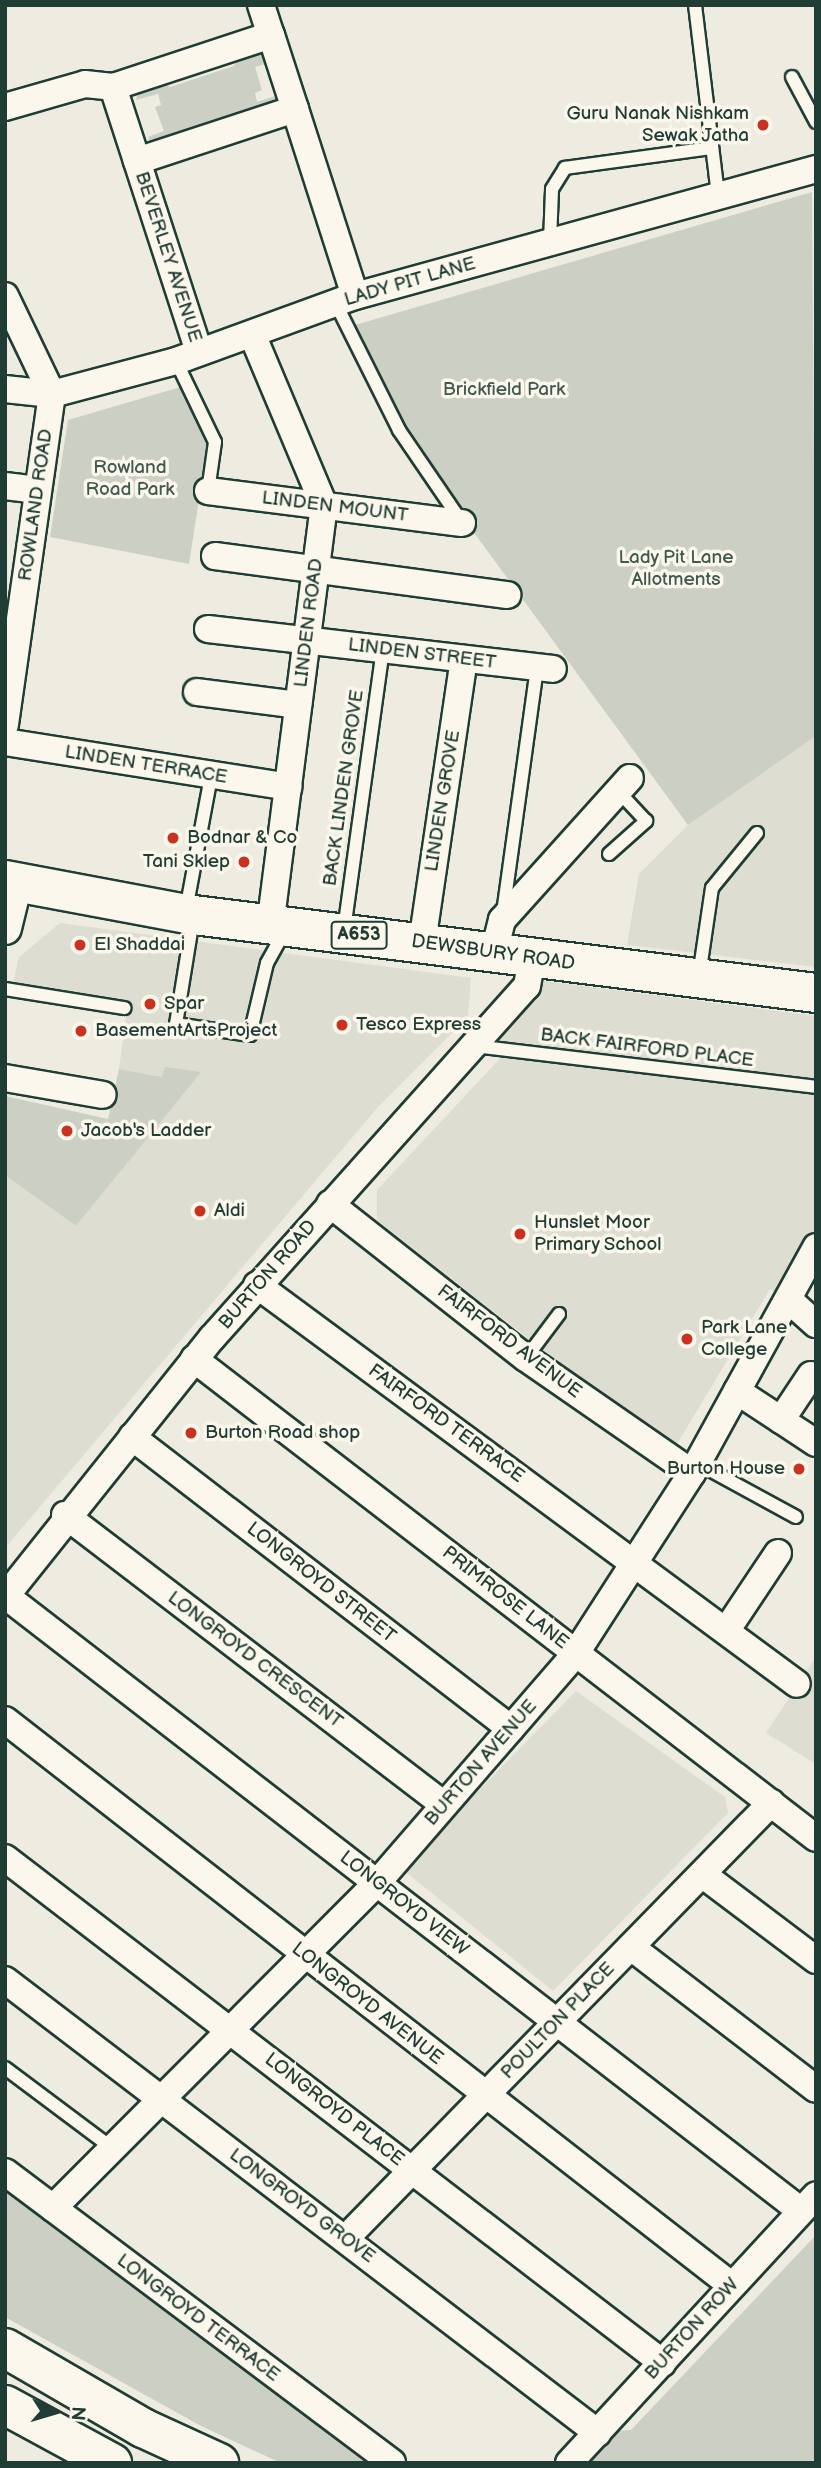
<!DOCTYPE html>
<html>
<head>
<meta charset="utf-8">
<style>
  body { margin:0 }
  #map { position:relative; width:821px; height:2468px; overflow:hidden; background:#eeece1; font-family:"Balsamiq Sans",sans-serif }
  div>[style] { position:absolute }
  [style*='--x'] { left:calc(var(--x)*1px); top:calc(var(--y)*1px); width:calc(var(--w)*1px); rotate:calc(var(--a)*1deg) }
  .built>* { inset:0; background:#ddddd2 }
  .green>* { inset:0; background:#cbcfc4 }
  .roads { filter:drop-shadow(2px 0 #1f3d34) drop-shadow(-2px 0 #1f3d34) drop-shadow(0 2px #1f3d34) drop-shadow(0 -2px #1f3d34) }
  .service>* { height:12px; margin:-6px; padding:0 6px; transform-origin:6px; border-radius:6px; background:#fbf7ec }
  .minor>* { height:26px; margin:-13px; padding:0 13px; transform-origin:13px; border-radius:13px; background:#fbf7ec }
  .tertiary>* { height:32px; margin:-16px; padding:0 16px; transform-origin:16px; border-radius:16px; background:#fbf7ec }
  .primary>* { height:38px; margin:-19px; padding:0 19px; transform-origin:19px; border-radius:19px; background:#fbf7ec }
  .motorway>* { height:38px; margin:-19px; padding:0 19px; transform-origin:19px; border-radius:19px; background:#fbf7ec }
  .dots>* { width:19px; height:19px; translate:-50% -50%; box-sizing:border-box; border:4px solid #fbf7ec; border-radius:50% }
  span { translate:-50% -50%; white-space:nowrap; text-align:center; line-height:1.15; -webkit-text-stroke:7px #fbf7ec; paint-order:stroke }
  .shield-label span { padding:2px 5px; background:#fbf7ec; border:2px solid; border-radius:5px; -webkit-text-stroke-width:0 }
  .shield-label { font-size:18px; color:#1f3d34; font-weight:700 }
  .poi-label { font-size:19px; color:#1f3d34 }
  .right { translate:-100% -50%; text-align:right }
  .left { translate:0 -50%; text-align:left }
  .street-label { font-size:19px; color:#1f3d34 }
  .park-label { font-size:19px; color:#415a51 }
  .frame { position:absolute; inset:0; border:7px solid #1f3d34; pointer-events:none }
  .north { position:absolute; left:21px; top:2377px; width:70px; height:70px; -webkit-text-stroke:5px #fbf7ec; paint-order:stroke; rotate:94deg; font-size:19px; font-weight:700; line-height:28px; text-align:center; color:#1f3d34 }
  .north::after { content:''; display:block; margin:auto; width:24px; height:32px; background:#1f3d34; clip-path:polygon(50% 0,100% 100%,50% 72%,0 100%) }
</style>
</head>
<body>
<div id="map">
  <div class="built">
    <i style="clip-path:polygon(816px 736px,816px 967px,627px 945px,639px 874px,688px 825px)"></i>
    <i style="clip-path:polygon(60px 923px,471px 978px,468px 1017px,378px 1107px,5px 1548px,5px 1175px,76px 1226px,200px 1072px,165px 1068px,163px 1077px,119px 1069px,128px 1001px,13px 982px,19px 957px)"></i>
    <i style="clip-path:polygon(529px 979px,816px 1016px,816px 1247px,789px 1300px,770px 1289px,677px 1444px,668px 1446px,633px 1421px,377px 1220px,377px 1190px,507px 1051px,474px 1046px)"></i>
    <i style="clip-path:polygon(816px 1657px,816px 1764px,766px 1733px)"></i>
    <i style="clip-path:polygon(576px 1691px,725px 1797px,728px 1813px,553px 1991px,402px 1869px)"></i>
  </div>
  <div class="green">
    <i style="clip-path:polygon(261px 49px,265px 64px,255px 67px,262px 90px,255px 93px,257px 102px,275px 96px,279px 107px,253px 115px,244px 110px,151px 146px,148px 137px,164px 131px,155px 107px,161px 105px,158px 94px,136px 100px,139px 88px,161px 81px,170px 87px,234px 66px,237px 56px)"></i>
    <i style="clip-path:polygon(812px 192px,816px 736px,688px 825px,475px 534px,404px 427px,355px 325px)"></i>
    <i style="clip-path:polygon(184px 386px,208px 441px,189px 564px,50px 537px,68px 420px)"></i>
    <i style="clip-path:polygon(165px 1067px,201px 1072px,76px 1226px,5px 1175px,5px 1096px,108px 1119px,119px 1069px,162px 1077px)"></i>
    <i style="clip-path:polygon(5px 2184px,357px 2453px,370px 2463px,281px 2463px,201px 2426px,5px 2317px)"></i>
    <i style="clip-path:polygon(816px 2235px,816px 2463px,587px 2463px,616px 2431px,631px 2430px)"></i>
  </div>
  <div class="roads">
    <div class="service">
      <i style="--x:695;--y:5;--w:192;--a:83.1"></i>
      <i style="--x:792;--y:77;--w:51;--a:61.9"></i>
      <i style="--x:550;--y:242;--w:53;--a:-87.8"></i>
      <i style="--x:552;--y:189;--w:25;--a:-58"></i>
      <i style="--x:565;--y:168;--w:147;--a:-7.8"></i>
      <i style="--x:336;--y:304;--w:141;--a:63.4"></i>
      <i style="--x:399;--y:430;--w:110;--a:55.7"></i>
      <i style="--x:176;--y:361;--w:90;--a:64.3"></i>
      <i style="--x:215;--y:442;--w:49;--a:98.1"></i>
      <i style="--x:609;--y:854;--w:50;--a:-41.7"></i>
      <i style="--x:646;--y:821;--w:41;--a:-133"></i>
      <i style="--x:186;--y:910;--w:136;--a:-79.4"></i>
      <i style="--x:503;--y:913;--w:248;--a:-82.1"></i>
      <i style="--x:193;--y:919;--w:106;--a:99.2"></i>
      <i style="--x:176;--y:1024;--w:75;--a:8.5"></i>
      <i style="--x:250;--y:1035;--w:74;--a:-76.7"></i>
      <i style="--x:267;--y:963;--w:38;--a:-61"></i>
      <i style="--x:344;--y:930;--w:284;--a:-82.1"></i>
      <i style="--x:699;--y:976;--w:89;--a:-81.6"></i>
      <i style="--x:712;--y:888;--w:71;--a:-50.7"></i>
      <i style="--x:5;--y:989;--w:121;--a:9.1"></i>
      <i style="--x:474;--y:1046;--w:344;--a:6.8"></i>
      <i style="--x:526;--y:1358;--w:55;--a:-53.1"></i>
      <i style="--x:692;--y:1473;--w:16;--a:-14"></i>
      <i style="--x:708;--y:1469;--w:100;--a:28.6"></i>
      <i style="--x:5;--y:2068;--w:134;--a:36.8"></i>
    </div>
    <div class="minor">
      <i style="--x:261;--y:5;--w:32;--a:72"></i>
      <i style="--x:5;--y:107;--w:83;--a:-16"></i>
      <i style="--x:85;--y:84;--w:28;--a:6"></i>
      <i style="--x:295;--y:109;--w:166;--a:161.8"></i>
      <i style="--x:137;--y:161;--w:78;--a:-108"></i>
      <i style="--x:113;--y:87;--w:166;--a:-18.2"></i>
      <i style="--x:271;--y:35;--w:78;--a:72"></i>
      <i style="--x:295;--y:109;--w:196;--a:72.2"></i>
      <i style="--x:137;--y:161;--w:201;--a:72"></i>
      <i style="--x:5;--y:296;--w:109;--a:64.4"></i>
      <i style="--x:52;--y:394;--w:334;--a:98.1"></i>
      <i style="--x:252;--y:334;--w:186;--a:67.2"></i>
      <i style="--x:324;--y:505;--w:422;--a:97.3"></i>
      <i style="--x:5;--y:389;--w:47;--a:6.1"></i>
      <i style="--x:52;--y:394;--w:128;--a:-14.9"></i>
      <i style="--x:176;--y:361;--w:190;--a:-20"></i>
      <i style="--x:355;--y:296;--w:478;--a:-15.4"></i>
      <i style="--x:5;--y:486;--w:33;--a:7"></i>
      <i style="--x:208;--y:491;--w:256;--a:7.2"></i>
      <i style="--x:215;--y:556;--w:295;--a:7.6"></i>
      <i style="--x:208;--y:629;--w:347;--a:6.6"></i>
      <i style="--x:197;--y:692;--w:102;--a:7.3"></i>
      <i style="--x:5;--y:742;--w:287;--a:9"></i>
      <i style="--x:422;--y:943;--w:287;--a:-81.6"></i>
      <i style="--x:494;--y:952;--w:33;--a:-76"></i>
      <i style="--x:502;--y:920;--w:191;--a:-48"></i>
      <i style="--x:5;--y:1078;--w:99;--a:9.8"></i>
      <i style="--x:330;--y:1204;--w:249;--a:38.2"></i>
      <i style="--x:526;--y:1358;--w:202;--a:34.7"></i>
      <i style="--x:257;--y:1285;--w:671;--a:36.46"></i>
      <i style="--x:789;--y:1300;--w:36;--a:42"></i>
      <i style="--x:194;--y:1359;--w:785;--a:37.6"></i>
      <i style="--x:737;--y:1391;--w:53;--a:33.4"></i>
      <i style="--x:781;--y:1420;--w:54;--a:-56.3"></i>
      <i style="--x:781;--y:1420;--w:42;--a:33.3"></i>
      <i style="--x:132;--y:1437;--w:478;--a:37.6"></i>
      <i style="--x:65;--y:1515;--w:477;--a:37.4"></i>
      <i style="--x:6;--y:1596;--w:1005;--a:37.72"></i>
      <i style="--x:5;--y:1597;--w:332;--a:-51.4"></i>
      <i style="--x:212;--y:1338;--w:472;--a:-48.2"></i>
      <i style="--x:527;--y:986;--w:28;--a:-80"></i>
      <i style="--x:728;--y:1628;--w:90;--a:-56.3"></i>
      <i style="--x:5;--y:1720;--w:920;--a:37.89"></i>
      <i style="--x:5;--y:1858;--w:829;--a:37.51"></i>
      <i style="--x:702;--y:1874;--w:143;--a:37"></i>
      <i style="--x:631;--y:1947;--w:233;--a:37.5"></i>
      <i style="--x:5;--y:1980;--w:746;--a:37.38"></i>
      <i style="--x:5;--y:2172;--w:484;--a:36.9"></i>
      <i style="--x:53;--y:2208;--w:459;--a:-45.1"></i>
      <i style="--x:377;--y:1883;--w:304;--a:-49.1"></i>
      <i style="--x:576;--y:1653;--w:214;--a:-57.2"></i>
      <i style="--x:692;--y:1473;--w:258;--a:-61.2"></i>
      <i style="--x:345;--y:2239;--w:610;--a:-45.66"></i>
      <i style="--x:569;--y:2463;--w:364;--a:-47.3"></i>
    </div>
    <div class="tertiary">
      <i style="--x:5;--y:928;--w:46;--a:-76.3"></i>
    </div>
    <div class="primary">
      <i style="--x:5;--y:880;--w:184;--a:10.6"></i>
      <i style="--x:186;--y:914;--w:635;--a:7.15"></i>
    </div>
    <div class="motorway">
      <i style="--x:5;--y:2348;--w:160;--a:30.1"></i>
      <i style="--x:143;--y:2428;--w:84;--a:24.7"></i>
      <i style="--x:5;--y:2405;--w:122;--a:28.5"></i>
    </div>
  </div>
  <div class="dots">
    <i style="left:763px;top:125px;background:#c8321e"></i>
    <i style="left:173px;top:838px;background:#c8321e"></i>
    <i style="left:244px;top:862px;background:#c8321e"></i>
    <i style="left:80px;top:945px;background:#c8321e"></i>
    <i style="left:150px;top:1004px;background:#c8321e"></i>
    <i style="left:342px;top:1025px;background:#c8321e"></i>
    <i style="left:81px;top:1031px;background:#c8321e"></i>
    <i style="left:67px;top:1131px;background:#c8321e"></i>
    <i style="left:200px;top:1211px;background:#c8321e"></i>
    <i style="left:520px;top:1234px;background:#c8321e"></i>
    <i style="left:687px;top:1339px;background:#c8321e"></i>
    <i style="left:191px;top:1433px;background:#c8321e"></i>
    <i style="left:799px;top:1469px;background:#c8321e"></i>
  </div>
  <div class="shield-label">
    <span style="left:359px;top:935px">A653</span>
  </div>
  <div class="poi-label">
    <span class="right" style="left:749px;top:125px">Guru Nanak Nishkam<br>Sewak Jatha</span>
    <span class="left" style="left:187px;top:838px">Bodnar &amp; Co</span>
    <span class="right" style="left:230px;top:862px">Tani Sklep</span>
    <span class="left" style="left:94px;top:945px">El Shaddai</span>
    <span class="left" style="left:164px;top:1004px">Spar</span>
    <span class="left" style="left:356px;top:1025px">Tesco Express</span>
    <span class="left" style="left:95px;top:1031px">BasementArtsProject</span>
    <span class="left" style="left:81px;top:1131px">Jacob's Ladder</span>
    <span class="left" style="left:214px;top:1211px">Aldi</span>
    <span class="left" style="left:534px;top:1234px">Hunslet Moor<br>Primary School</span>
    <span class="left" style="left:701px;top:1339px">Park Lane<br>College</span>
    <span class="left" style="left:205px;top:1433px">Burton Road shop</span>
    <span class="right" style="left:785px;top:1469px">Burton House</span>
  </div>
  <div class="street-label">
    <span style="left:168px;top:257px;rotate:72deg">BEVERLEY AVENUE</span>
    <span style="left:410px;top:282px;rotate:-16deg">LADY PIT LANE</span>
    <span style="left:36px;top:505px;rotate:-82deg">ROWLAND ROAD</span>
    <span style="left:335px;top:507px;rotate:7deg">LINDEN MOUNT</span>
    <span style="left:309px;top:623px;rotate:-83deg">LINDEN ROAD</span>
    <span style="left:422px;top:654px;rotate:7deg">LINDEN STREET</span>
    <span style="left:146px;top:765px;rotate:9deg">LINDEN TERRACE</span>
    <span style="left:344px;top:788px;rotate:-82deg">BACK LINDEN GROVE</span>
    <span style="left:443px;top:801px;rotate:-81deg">LINDEN GROVE</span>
    <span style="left:493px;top:953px;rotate:8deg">DEWSBURY ROAD</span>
    <span style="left:647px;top:1048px;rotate:7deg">BACK FAIRFORD PLACE</span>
    <span style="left:268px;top:1275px;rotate:-49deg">BURTON ROAD</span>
    <span style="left:509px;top:1342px;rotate:37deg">FAIRFORD AVENUE</span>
    <span style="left:446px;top:1424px;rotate:36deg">FAIRFORD TERRACE</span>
    <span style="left:321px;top:1583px;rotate:38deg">LONGROYD STREET</span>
    <span style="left:505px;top:1598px;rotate:38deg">PRIMROSE LANE</span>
    <span style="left:255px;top:1660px;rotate:37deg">LONGROYD CRESCENT</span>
    <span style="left:481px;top:1763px;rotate:-49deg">BURTON AVENUE</span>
    <span style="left:404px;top:1904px;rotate:38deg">LONGROYD VIEW</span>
    <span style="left:367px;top:2004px;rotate:38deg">LONGROYD AVENUE</span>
    <span style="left:558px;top:2021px;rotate:-46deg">POULTON PLACE</span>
    <span style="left:334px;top:2110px;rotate:38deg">LONGROYD PLACE</span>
    <span style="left:302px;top:2206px;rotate:37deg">LONGROYD GROVE</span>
    <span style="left:198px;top:2318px;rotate:37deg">LONGROYD TERRACE</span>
    <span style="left:692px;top:2329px;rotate:-48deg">BURTON ROW</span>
  </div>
  <div class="park-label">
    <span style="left:504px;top:390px">Brickfield Park</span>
    <span style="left:130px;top:479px">Rowland<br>Road Park</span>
    <span style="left:676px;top:569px">Lady Pit Lane<br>Allotments</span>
  </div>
  <div class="frame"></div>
  <div class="north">N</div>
</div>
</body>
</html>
